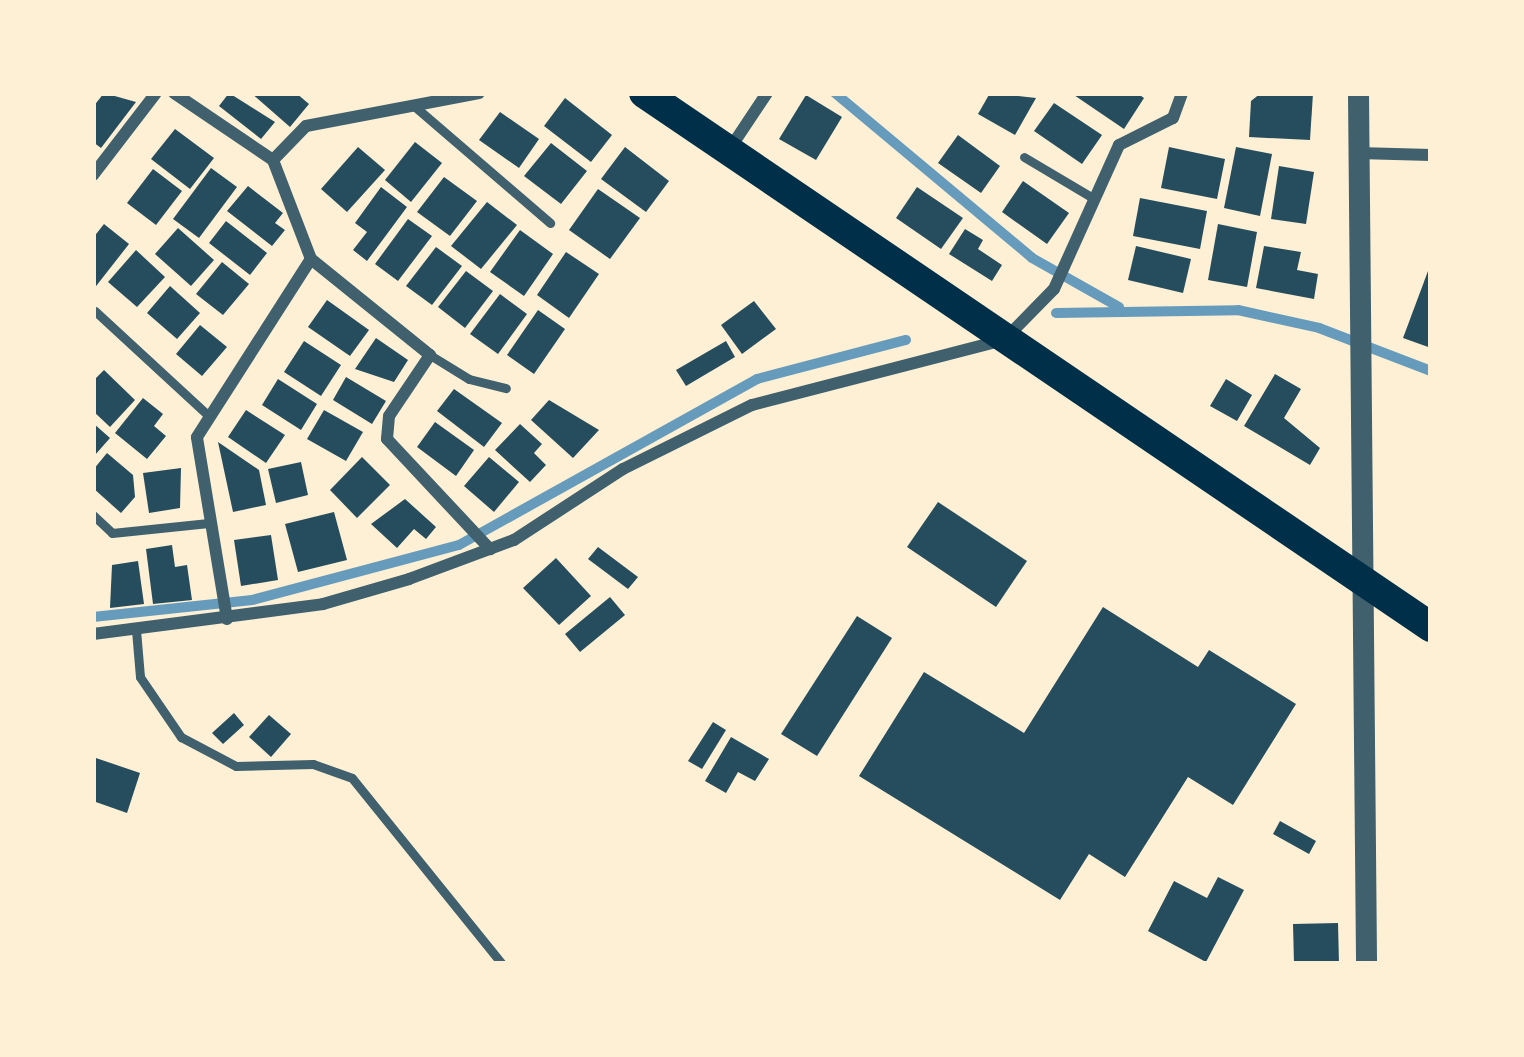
<!DOCTYPE html>
<html>
<head>
<meta charset="utf-8">
<style>
  body { margin:0 }
  #map { position:relative; width:1524px; height:1057px; overflow:hidden; background:#fdf0d5; font-family:"DM Sans",sans-serif }
  div>[style] { position:absolute }
  [style*='--x'] { left:calc(var(--x)*1px); top:calc(var(--y)*1px); width:calc(var(--w)*1px); rotate:calc(var(--a)*1deg) }
  .stream>* { height:10px; margin:-5px; padding:0 5px; transform-origin:5px; border-radius:5px; background:#669bbc }
  .building>* { inset:0; background:#264d5e }
  .service>* { height:9px; margin:-4.5px; padding:0 4.5px; transform-origin:4.5px; border-radius:4.5px; background:#3f606c }
  .minor>* { height:12px; margin:-6px; padding:0 6px; transform-origin:6px; border-radius:6px; background:#3f606c }
  .tertiary>* { height:21px; margin:-10.5px; padding:0 10.5px; transform-origin:10.5px; border-radius:10.5px; background:#3f606c }
  .primary>* { height:30px; margin:-15px; padding:0 15px; transform-origin:15px; border-radius:15px; background:#003049 }
  span { translate:-50% -50%; white-space:nowrap; text-align:center; line-height:1.15; -webkit-text-stroke:10px #fdf0d5; paint-order:stroke }
  .frame { position:absolute; inset:0; border:96px solid #fdf0d5; pointer-events:none }
</style>
</head>
<body>
<div id="map">
  <div class="stream">
    <i style="--x:835;--y:93;--w:257;--a:39.9"></i>
    <i style="--x:1032;--y:258;--w:100;--a:29.4"></i>
    <i style="--x:1056;--y:313;--w:182;--a:-0.9"></i>
    <i style="--x:1238;--y:310;--w:83;--a:12.5"></i>
    <i style="--x:1319;--y:328;--w:120;--a:21"></i>
    <i style="--x:93;--y:617;--w:160;--a:-6.1"></i>
    <i style="--x:252;--y:600;--w:214;--a:-14.9"></i>
    <i style="--x:459;--y:545;--w:341;--a:-29.1"></i>
    <i style="--x:757;--y:379;--w:154;--a:-14.7"></i>
  </div>
  <div class="building">
    <i style="clip-path:polygon(104px 93px,136px 102px,101px 148px,93px 142px,93px 107px)"></i>
    <i style="clip-path:polygon(229px 93px,275px 122px,261px 139px,219px 106px)"></i>
    <i style="clip-path:polygon(251px 93px,296px 93px,309px 104px,290px 127px)"></i>
    <i style="clip-path:polygon(990px 93px,1036px 98px,1015px 135px,978px 114px)"></i>
    <i style="clip-path:polygon(1071px 93px,1137px 93px,1144px 98px,1124px 129px)"></i>
    <i style="clip-path:polygon(1261px 93px,1313px 93px,1310px 140px,1249px 137px,1251px 101px)"></i>
    <i style="clip-path:polygon(806px 95px,842px 117px,816px 160px,779px 139px)"></i>
    <i style="clip-path:polygon(565px 98px,612px 135px,591px 162px,544px 126px)"></i>
    <i style="clip-path:polygon(1054px 103px,1102px 135px,1082px 164px,1034px 131px)"></i>
    <i style="clip-path:polygon(500px 112px,539px 139px,519px 168px,479px 140px)"></i>
    <i style="clip-path:polygon(175px 129px,214px 158px,190px 189px,151px 159px)"></i>
    <i style="clip-path:polygon(958px 135px,1000px 166px,981px 193px,938px 163px)"></i>
    <i style="clip-path:polygon(415px 142px,442px 163px,411px 202px,385px 180px)"></i>
    <i style="clip-path:polygon(551px 143px,587px 171px,561px 204px,524px 176px)"></i>
    <i style="clip-path:polygon(358px 147px,385px 170px,347px 212px,321px 189px)"></i>
    <i style="clip-path:polygon(625px 147px,669px 181px,646px 212px,601px 179px)"></i>
    <i style="clip-path:polygon(1169px 147px,1225px 159px,1217px 199px,1161px 188px)"></i>
    <i style="clip-path:polygon(1236px 147px,1272px 154px,1260px 216px,1224px 208px)"></i>
    <i style="clip-path:polygon(1279px 166px,1314px 172px,1306px 224px,1271px 219px)"></i>
    <i style="clip-path:polygon(211px 168px,237px 187px,199px 238px,173px 219px)"></i>
    <i style="clip-path:polygon(153px 169px,182px 191px,156px 225px,127px 203px)"></i>
    <i style="clip-path:polygon(444px 177px,477px 201px,450px 236px,417px 212px)"></i>
    <i style="clip-path:polygon(1023px 181px,1069px 213px,1047px 244px,1002px 212px)"></i>
    <i style="clip-path:polygon(248px 186px,283px 213px,275px 223px,285px 230px,272px 246px,227px 211px)"></i>
    <i style="clip-path:polygon(381px 187px,407px 207px,367px 261px,353px 250px,367px 232px,355px 223px)"></i>
    <i style="clip-path:polygon(917px 187px,963px 218px,941px 249px,896px 218px)"></i>
    <i style="clip-path:polygon(598px 189px,640px 218px,610px 259px,569px 230px)"></i>
    <i style="clip-path:polygon(1140px 198px,1207px 211px,1200px 249px,1133px 236px)"></i>
    <i style="clip-path:polygon(487px 202px,517px 225px,481px 269px,451px 246px)"></i>
    <i style="clip-path:polygon(408px 219px,432px 236px,398px 281px,375px 264px)"></i>
    <i style="clip-path:polygon(226px 221px,267px 253px,250px 275px,209px 243px)"></i>
    <i style="clip-path:polygon(104px 224px,129px 244px,93px 290px,93px 238px)"></i>
    <i style="clip-path:polygon(1218px 224px,1257px 232px,1247px 287px,1208px 280px)"></i>
    <i style="clip-path:polygon(178px 228px,214px 260px,191px 286px,155px 254px)"></i>
    <i style="clip-path:polygon(965px 229px,983px 240px,978px 249px,1002px 265px,992px 281px,949px 254px)"></i>
    <i style="clip-path:polygon(520px 230px,553px 254px,524px 296px,490px 272px)"></i>
    <i style="clip-path:polygon(1136px 246px,1191px 259px,1183px 293px,1128px 280px)"></i>
    <i style="clip-path:polygon(1264px 246px,1301px 252px,1297px 270px,1318px 274px,1314px 299px,1256px 288px)"></i>
    <i style="clip-path:polygon(436px 247px,462px 266px,432px 305px,406px 286px)"></i>
    <i style="clip-path:polygon(136px 250px,165px 277px,137px 307px,108px 282px)"></i>
    <i style="clip-path:polygon(566px 252px,599px 274px,569px 318px,537px 295px)"></i>
    <i style="clip-path:polygon(222px 262px,249px 284px,223px 315px,196px 294px)"></i>
    <i style="clip-path:polygon(1431px 263px,1431px 348px,1403px 338px)"></i>
    <i style="clip-path:polygon(466px 271px,493px 291px,465px 328px,438px 307px)"></i>
    <i style="clip-path:polygon(170px 286px,200px 313px,177px 339px,147px 313px)"></i>
    <i style="clip-path:polygon(500px 294px,527px 314px,498px 354px,470px 334px)"></i>
    <i style="clip-path:polygon(327px 300px,369px 330px,350px 356px,308px 327px)"></i>
    <i style="clip-path:polygon(754px 301px,776px 329px,742px 354px,721px 325px)"></i>
    <i style="clip-path:polygon(538px 310px,565px 329px,534px 374px,507px 355px)"></i>
    <i style="clip-path:polygon(200px 325px,227px 347px,202px 376px,176px 354px)"></i>
    <i style="clip-path:polygon(376px 338px,408px 360px,394px 382px,355px 369px)"></i>
    <i style="clip-path:polygon(304px 341px,341px 365px,321px 396px,284px 372px)"></i>
    <i style="clip-path:polygon(726px 341px,735px 357px,686px 386px,676px 370px)"></i>
    <i style="clip-path:polygon(104px 370px,135px 400px,110px 427px,93px 411px,93px 381px)"></i>
    <i style="clip-path:polygon(1275px 374px,1301px 389px,1284px 418px,1320px 448px,1310px 465px,1244px 426px)"></i>
    <i style="clip-path:polygon(346px 377px,386px 401px,372px 424px,333px 400px)"></i>
    <i style="clip-path:polygon(278px 379px,317px 404px,301px 430px,262px 405px)"></i>
    <i style="clip-path:polygon(1226px 379px,1252px 395px,1237px 421px,1210px 406px)"></i>
    <i style="clip-path:polygon(454px 389px,502px 423px,484px 447px,437px 411px)"></i>
    <i style="clip-path:polygon(143px 398px,163px 414px,154px 426px,166px 436px,147px 459px,115px 433px)"></i>
    <i style="clip-path:polygon(549px 400px,599px 430px,573px 458px,531px 420px)"></i>
    <i style="clip-path:polygon(246px 410px,285px 435px,266px 463px,228px 437px)"></i>
    <i style="clip-path:polygon(324px 410px,363px 432px,346px 461px,307px 439px)"></i>
    <i style="clip-path:polygon(435px 422px,474px 450px,456px 476px,417px 447px)"></i>
    <i style="clip-path:polygon(93px 423px,110px 438px,95px 455px,93px 453px)"></i>
    <i style="clip-path:polygon(520px 424px,542px 444px,534px 453px,546px 465px,530px 482px,495px 450px)"></i>
    <i style="clip-path:polygon(218px 442px,259px 470px,266px 505px,233px 512px)"></i>
    <i style="clip-path:polygon(107px 453px,133px 475px,135px 497px,121px 513px,93px 488px,93px 470px)"></i>
    <i style="clip-path:polygon(362px 457px,390px 485px,357px 518px,330px 490px)"></i>
    <i style="clip-path:polygon(489px 457px,519px 482px,494px 512px,464px 486px)"></i>
    <i style="clip-path:polygon(301px 462px,308px 495px,276px 503px,268px 469px)"></i>
    <i style="clip-path:polygon(181px 468px,180px 508px,149px 513px,143px 473px)"></i>
    <i style="clip-path:polygon(405px 499px,436px 527px,426px 539px,414px 529px,397px 548px,371px 524px)"></i>
    <i style="clip-path:polygon(938px 502px,1027px 561px,996px 607px,907px 547px)"></i>
    <i style="clip-path:polygon(334px 512px,347px 560px,298px 572px,285px 524px)"></i>
    <i style="clip-path:polygon(271px 535px,278px 580px,241px 586px,234px 540px)"></i>
    <i style="clip-path:polygon(172px 545px,175px 567px,187px 565px,192px 600px,153px 604px,146px 549px)"></i>
    <i style="clip-path:polygon(598px 547px,638px 577px,628px 589px,588px 559px)"></i>
    <i style="clip-path:polygon(556px 558px,591px 596px,559px 625px,523px 588px)"></i>
    <i style="clip-path:polygon(138px 561px,144px 604px,110px 608px,112px 565px)"></i>
    <i style="clip-path:polygon(610px 597px,625px 615px,580px 652px,565px 634px)"></i>
    <i style="clip-path:polygon(1103px 607px,1198px 667px,1209px 650px,1296px 704px,1233px 805px,1188px 777px,1125px 877px,1089px 854px,1060px 900px,859px 776px,924px 672px,1024px 733px)"></i>
    <i style="clip-path:polygon(857px 616px,892px 638px,817px 756px,781px 734px)"></i>
    <i style="clip-path:polygon(234px 713px,244px 725px,223px 744px,212px 733px)"></i>
    <i style="clip-path:polygon(269px 715px,291px 734px,271px 757px,249px 737px)"></i>
    <i style="clip-path:polygon(713px 722px,726px 730px,702px 769px,688px 761px)"></i>
    <i style="clip-path:polygon(731px 737px,769px 759px,755px 781px,738px 772px,726px 793px,705px 781px)"></i>
    <i style="clip-path:polygon(93px 757px,140px 773px,127px 813px,93px 801px)"></i>
    <i style="clip-path:polygon(1280px 821px,1316px 841px,1309px 854px,1273px 834px)"></i>
    <i style="clip-path:polygon(1218px 877px,1244px 890px,1206px 962px,1148px 931px,1174px 881px,1207px 898px)"></i>
    <i style="clip-path:polygon(1338px 923px,1339px 964px,1294px 964px,1293px 924px)"></i>
  </div>
  <div class="service">
    <i style="--x:413;--y:105;--w:181;--a:40.7"></i>
    <i style="--x:1024;--y:157;--w:80;--a:30.7"></i>
    <i style="--x:95;--y:311;--w:156;--a:42.7"></i>
    <i style="--x:430;--y:355;--w:46;--a:31.6"></i>
    <i style="--x:469;--y:379;--w:38;--a:14"></i>
    <i style="--x:93;--y:515;--w:26;--a:43"></i>
    <i style="--x:112;--y:533;--w:97;--a:-5.9"></i>
    <i style="--x:136;--y:630;--w:47;--a:85.1"></i>
    <i style="--x:140;--y:677;--w:73;--a:55.7"></i>
    <i style="--x:181;--y:737;--w:62;--a:27.8"></i>
    <i style="--x:236;--y:766;--w:77;--a:-1.5"></i>
    <i style="--x:313;--y:764;--w:41;--a:19.7"></i>
    <i style="--x:352;--y:778;--w:239;--a:51.1"></i>
  </div>
  <div class="minor">
    <i style="--x:174;--y:93;--w:120;--a:34.1"></i>
    <i style="--x:731;--y:147;--w:65;--a:-56.3"></i>
    <i style="--x:1358;--y:153;--w:73;--a:1.6"></i>
    <i style="--x:93;--y:175;--w:103;--a:-52.5"></i>
    <i style="--x:311;--y:259;--w:153;--a:38.9"></i>
    <i style="--x:430;--y:355;--w:73;--a:123.9"></i>
    <i style="--x:389;--y:416;--w:23;--a:95"></i>
    <i style="--x:387;--y:439;--w:151;--a:46.9"></i>
    <i style="--x:227;--y:619;--w:184;--a:-99.4"></i>
    <i style="--x:197;--y:437;--w:211;--a:-57.4"></i>
    <i style="--x:311;--y:259;--w:106;--a:-111"></i>
    <i style="--x:273;--y:160;--w:47;--a:-45.9"></i>
    <i style="--x:306;--y:126;--w:176;--a:-10.8"></i>
    <i style="--x:93;--y:634;--w:232;--a:-7.4"></i>
    <i style="--x:323;--y:604;--w:90;--a:-16.2"></i>
    <i style="--x:409;--y:579;--w:112;--a:-20.4"></i>
    <i style="--x:514;--y:540;--w:130;--a:-33.1"></i>
    <i style="--x:623;--y:469;--w:144;--a:-26.4"></i>
    <i style="--x:752;--y:405;--w:260;--a:-14.5"></i>
    <i style="--x:1004;--y:340;--w:71;--a:-45.6"></i>
    <i style="--x:1054;--y:289;--w:158;--a:-65.7"></i>
    <i style="--x:1119;--y:145;--w:60;--a:-26.6"></i>
    <i style="--x:1173;--y:118;--w:27;--a:-70"></i>
  </div>
  <div class="tertiary">
    <i style="--x:1358;--y:93;--w:871;--a:89.47"></i>
  </div>
  <div class="primary">
    <i style="--x:644;--y:93;--w:951;--a:34.16"></i>
  </div>
  <div class="frame"></div>
</div>
</body>
</html>
